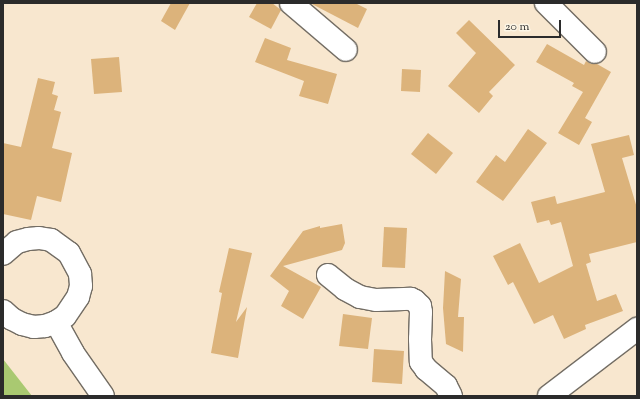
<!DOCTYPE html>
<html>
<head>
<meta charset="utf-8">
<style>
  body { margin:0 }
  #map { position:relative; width:640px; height:399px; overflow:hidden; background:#f8e7cf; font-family:"Sorts Mill Goudy",serif }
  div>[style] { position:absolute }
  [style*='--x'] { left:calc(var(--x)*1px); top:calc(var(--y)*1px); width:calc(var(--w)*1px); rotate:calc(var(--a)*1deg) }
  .green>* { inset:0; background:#a9c971 }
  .building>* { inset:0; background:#dcb37b }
  .roads { filter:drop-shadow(1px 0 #736d64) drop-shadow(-1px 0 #736d64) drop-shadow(0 1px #736d64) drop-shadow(0 -1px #736d64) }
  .street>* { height:22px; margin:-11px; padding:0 11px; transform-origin:11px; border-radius:11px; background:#fff }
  span { translate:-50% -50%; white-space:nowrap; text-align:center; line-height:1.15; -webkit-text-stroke:3.5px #fcf5e5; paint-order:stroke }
  .frame { position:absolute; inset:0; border:4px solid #2b2b2b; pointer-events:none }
  .scale { position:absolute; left:498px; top:20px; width:63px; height:18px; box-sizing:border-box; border:2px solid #2b2b2b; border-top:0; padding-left:5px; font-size:12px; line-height:14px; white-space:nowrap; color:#2b2b2b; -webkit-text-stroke:3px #fcf5e5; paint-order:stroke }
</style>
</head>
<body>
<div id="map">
  <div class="green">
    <i style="clip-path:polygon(3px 359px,32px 396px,3px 396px)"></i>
  </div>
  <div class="building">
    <i style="clip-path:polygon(171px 3px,190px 3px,175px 30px,161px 21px)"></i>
    <i style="clip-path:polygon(257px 3px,272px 3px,281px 10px,271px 29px,249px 17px)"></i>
    <i style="clip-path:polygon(310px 3px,355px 3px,367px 9px,358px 28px)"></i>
    <i style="clip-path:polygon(469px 20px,515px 65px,489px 92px,493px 96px,479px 113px,448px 86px,476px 53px,456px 33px)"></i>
    <i style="clip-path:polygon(265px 38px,291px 48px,287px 60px,337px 74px,328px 104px,299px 96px,304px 81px,255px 62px)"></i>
    <i style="clip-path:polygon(547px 44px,584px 65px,586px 61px,591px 64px,597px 64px,611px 72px,585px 118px,592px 122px,579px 145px,558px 133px,583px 92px,572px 86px,574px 83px,536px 62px)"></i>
    <i style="clip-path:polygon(119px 57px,122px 92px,94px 94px,91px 59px)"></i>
    <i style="clip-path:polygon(402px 69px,421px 70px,420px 92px,401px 91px)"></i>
    <i style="clip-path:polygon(38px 78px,55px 82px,52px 94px,58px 96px,54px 110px,61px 112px,52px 148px,72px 153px,61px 202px,37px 196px,31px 220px,3px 214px,3px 143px,21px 147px)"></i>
    <i style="clip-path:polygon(528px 129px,547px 143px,503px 201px,476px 182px,496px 155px,505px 162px)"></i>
    <i style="clip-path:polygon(428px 133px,453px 153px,436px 174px,411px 154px)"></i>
    <i style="clip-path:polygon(629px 135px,634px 155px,622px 158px,637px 208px,637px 242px,589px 254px,591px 262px,586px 264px,597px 301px,616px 294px,623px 311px,585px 325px,586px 329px,564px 339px,553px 315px,534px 324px,513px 282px,508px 285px,493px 256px,520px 243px,539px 283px,573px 266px,561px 222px,551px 225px,549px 220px,537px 223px,531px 202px,555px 196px,557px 204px,605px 192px,591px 144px)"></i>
    <i style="clip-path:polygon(342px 224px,345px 243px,342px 250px,283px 266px,321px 287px,303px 319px,281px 306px,289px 291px,270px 276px,303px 231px,320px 226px,320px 228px)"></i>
    <i style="clip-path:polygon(384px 227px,407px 228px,405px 268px,382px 267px)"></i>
    <i style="clip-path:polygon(229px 248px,252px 253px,236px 322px,247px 307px,238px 358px,211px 353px,222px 293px,219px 292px)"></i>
    <i style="clip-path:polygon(445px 271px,461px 279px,458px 317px,464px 317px,463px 352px,446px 344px,443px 308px)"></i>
    <i style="clip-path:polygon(343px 314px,372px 318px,368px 349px,339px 346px)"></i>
    <i style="clip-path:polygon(374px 349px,404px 351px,402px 384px,372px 382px)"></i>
  </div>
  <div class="roads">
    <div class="street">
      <i style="--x:291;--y:3;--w:72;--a:40.5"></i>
      <i style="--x:546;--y:3;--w:69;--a:45"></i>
      <i style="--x:3;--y:254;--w:18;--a:-41"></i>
      <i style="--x:17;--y:242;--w:11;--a:-15"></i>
      <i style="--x:28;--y:239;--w:11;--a:-5"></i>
      <i style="--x:39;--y:238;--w:12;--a:9"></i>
      <i style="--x:51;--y:240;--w:22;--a:36"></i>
      <i style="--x:69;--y:253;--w:24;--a:62"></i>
      <i style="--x:80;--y:274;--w:12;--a:85"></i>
      <i style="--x:81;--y:286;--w:11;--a:105"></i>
      <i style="--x:78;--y:297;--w:23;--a:124"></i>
      <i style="--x:65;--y:316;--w:11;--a:146"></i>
      <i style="--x:56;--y:322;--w:12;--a:160"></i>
      <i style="--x:45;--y:326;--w:11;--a:175"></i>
      <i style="--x:34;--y:327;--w:12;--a:-166"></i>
      <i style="--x:22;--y:324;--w:11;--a:-153"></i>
      <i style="--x:12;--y:319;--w:12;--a:-138"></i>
      <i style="--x:328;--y:275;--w:22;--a:39"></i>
      <i style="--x:345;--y:289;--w:17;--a:28"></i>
      <i style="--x:360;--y:297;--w:16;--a:11"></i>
      <i style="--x:376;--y:300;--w:35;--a:-2"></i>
      <i style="--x:411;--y:299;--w:4;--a:27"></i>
      <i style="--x:415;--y:301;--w:7;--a:45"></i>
      <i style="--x:420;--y:306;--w:6;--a:81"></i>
      <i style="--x:421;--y:312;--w:27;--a:92"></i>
      <i style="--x:420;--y:339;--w:23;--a:88"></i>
      <i style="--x:421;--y:362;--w:9;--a:54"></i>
      <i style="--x:426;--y:369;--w:26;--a:40"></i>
      <i style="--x:446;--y:386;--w:11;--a:63"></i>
      <i style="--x:56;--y:322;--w:35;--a:61"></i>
      <i style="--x:73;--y:353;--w:52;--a:55.1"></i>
      <i style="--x:549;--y:396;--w:111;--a:-37.3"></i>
    </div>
  </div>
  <div class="frame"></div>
  <div class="scale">20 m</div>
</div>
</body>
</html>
